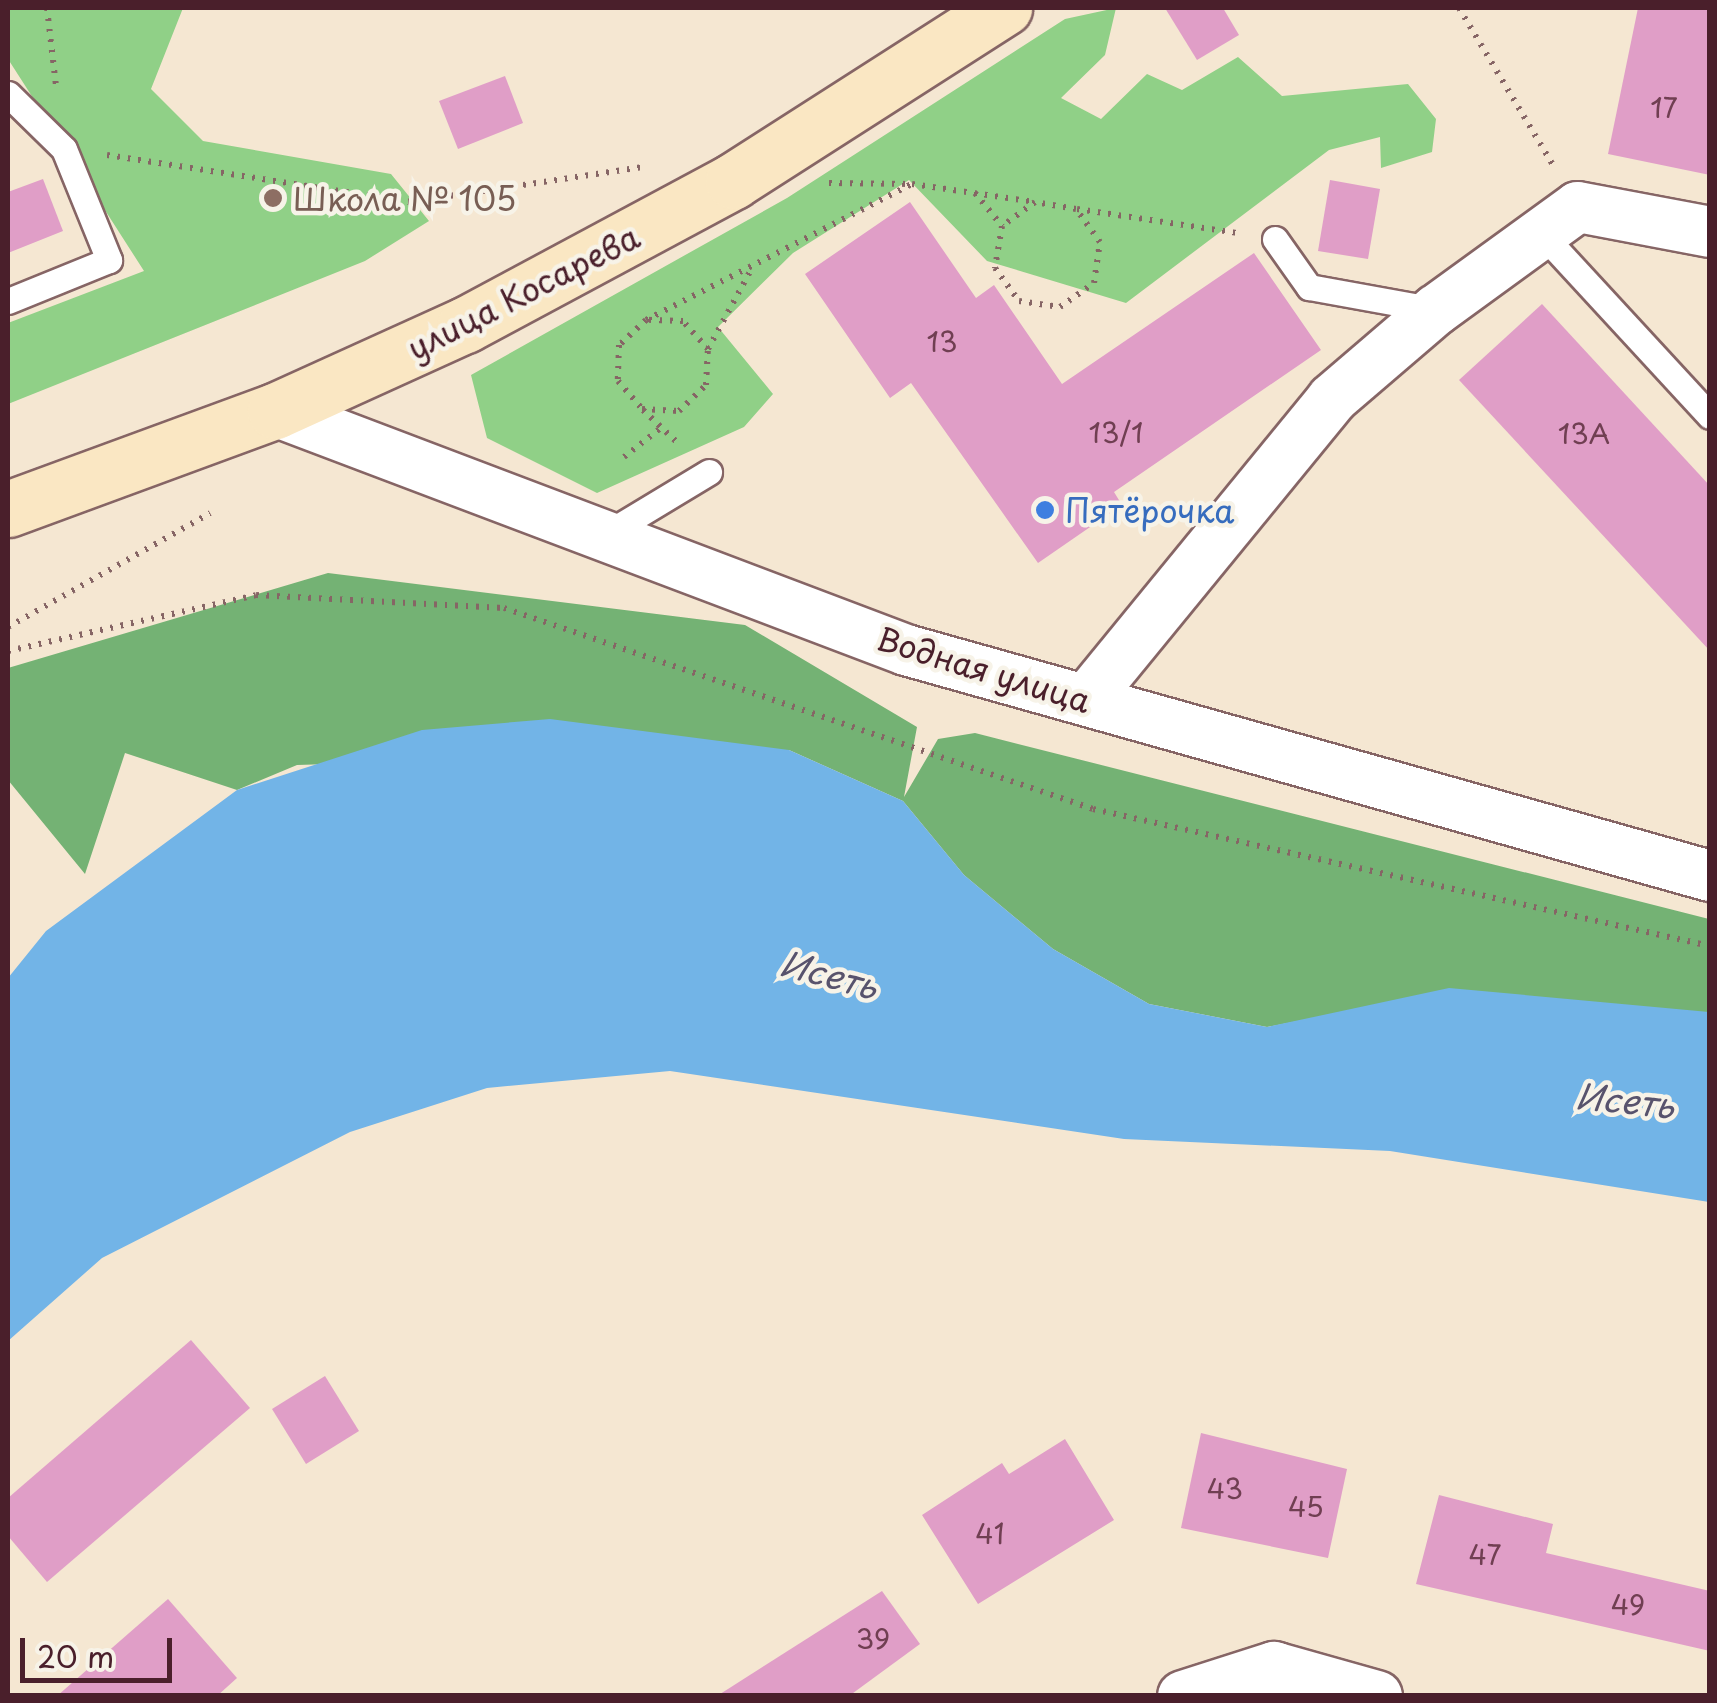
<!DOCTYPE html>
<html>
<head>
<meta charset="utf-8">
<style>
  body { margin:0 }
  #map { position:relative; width:1717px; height:1703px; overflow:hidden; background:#f5e7d2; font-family:"Playpen Sans",sans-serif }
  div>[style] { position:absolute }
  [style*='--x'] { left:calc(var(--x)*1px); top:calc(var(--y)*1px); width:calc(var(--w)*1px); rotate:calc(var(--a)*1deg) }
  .green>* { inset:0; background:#90d087 }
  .forest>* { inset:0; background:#74b274 }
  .water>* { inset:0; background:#72b4e7 }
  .building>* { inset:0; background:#e09ec7 }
  .path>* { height:6px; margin-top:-3px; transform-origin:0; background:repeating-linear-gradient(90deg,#866565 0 2.5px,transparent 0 10.5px) }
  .roads { filter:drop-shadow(2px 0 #866565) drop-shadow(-2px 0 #866565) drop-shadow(0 2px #866565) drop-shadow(0 -2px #866565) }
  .lane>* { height:25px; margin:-12.5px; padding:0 12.5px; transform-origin:12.5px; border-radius:12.5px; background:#fff }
  .street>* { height:50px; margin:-25px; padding:0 25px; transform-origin:25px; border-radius:25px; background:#fff }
  .secondary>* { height:55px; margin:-27.5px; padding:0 27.5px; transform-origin:27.5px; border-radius:27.5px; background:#fae7c3 }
  .dots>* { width:28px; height:28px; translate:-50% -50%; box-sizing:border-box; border:5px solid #f7f3e8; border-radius:50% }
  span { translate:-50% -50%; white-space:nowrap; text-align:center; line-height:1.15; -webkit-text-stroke:9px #f7f3e8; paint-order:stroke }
  .number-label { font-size:28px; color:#703f52 }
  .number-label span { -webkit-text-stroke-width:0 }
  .education-label { font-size:32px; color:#785e54 }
  .left { translate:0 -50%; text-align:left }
  .street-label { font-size:32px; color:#4a1f2b }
  .shop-label { font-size:32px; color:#366cbe }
  .water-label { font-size:35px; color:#58536d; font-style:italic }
  .frame { position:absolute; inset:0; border:10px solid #4a1f2b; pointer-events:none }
  .scale { position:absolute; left:20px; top:1638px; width:152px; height:45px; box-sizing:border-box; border:5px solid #4a1f2b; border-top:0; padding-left:12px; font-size:30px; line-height:35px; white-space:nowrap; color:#4a1f2b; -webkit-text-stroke:8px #f7f3e8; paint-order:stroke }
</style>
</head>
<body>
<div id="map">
  <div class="green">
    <i style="clip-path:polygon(8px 8px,183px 8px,151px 89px,203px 141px,391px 174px,429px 221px,365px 261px,8px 404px,8px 323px,144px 271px,8px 59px)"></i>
    <i style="clip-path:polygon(1116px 8px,1105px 55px,1061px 98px,1101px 119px,1147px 74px,1182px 90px,1238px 57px,1282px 96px,1408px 84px,1436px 119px,1432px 152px,1381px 168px,1380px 137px,1329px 150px,1126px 303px,987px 261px,909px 180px,793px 253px,718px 327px,773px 394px,744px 427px,597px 493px,487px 438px,471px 375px,787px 198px,1065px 19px)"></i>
  </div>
  <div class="forest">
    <i style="clip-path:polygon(328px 573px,745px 625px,917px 727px,904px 797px,938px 739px,975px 733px,1709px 919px,1709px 1012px,1345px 1012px,1267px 1027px,1149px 1004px,1053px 949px,964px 875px,903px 801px,789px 750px,297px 765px,237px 790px,125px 753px,85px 874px,8px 780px,8px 668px)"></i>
  </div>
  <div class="water">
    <i style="clip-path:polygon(550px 719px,789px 750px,903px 801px,964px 875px,1053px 949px,1149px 1004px,1267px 1027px,1449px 988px,1709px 1012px,1709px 1202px,1390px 1151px,1124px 1139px,670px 1071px,487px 1088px,350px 1132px,102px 1258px,8px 1341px,8px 978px,46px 931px,237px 790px,422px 730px)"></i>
  </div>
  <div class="building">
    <i style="clip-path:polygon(1165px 8px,1223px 8px,1239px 35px,1197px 60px)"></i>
    <i style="clip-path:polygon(1638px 8px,1710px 8px,1710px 175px,1608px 154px)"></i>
    <i style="clip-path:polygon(505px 76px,523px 123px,458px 149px,439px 101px)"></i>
    <i style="clip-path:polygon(43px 179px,63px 231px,8px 253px,8px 192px)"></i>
    <i style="clip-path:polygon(1330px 180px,1380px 189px,1368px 259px,1318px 251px)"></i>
    <i style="clip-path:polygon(910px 202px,976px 298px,994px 285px,1062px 384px,1254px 253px,1321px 350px,1114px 492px,1122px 505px,1038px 563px,911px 383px,890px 398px,805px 274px)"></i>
    <i style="clip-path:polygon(1542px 304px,1710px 486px,1710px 651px,1459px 380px)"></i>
    <i style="clip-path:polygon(191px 1340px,250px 1408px,47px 1582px,8px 1536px,8px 1498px)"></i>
    <i style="clip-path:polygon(325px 1376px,359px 1431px,306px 1464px,272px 1409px)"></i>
    <i style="clip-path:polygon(1201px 1433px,1347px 1469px,1328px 1558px,1181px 1528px)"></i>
    <i style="clip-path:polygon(1065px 1439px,1114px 1520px,978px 1604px,922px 1515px,1002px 1463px,1009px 1474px)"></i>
    <i style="clip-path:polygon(1439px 1495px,1553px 1524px,1546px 1553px,1710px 1591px,1710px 1651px,1416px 1584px)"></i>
    <i style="clip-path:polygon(882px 1591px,920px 1644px,849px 1696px,717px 1696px)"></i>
    <i style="clip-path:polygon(168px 1599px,237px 1678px,217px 1696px,57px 1696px)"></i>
  </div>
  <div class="path">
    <i style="--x:47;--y:8;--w:79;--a:83.4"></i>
    <i style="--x:1459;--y:8;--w:183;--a:59.1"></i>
    <i style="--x:107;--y:155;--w:306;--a:8.8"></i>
    <i style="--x:409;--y:202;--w:238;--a:-8.5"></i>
    <i style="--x:829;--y:183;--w:83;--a:0.7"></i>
    <i style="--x:975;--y:193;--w:43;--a:50.7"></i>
    <i style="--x:1002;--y:226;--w:43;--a:99.5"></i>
    <i style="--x:995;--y:268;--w:41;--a:54"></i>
    <i style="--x:1019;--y:301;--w:41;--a:8.3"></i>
    <i style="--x:1060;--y:307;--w:42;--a:-35.2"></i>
    <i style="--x:1094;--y:283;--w:41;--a:-81.7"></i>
    <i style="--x:1100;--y:242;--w:41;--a:-126"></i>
    <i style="--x:1076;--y:209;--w:42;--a:-170.3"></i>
    <i style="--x:1035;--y:202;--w:41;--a:144"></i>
    <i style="--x:1077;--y:209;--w:163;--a:8.5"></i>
    <i style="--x:646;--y:320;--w:299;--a:-27.1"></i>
    <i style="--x:912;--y:184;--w:124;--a:8.3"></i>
    <i style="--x:708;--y:349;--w:38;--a:-132"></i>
    <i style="--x:683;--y:321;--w:37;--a:-178"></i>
    <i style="--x:646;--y:320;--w:37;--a:137"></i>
    <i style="--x:619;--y:345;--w:36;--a:92"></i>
    <i style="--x:618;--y:381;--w:37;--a:49"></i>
    <i style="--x:642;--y:409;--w:37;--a:3"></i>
    <i style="--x:679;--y:411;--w:37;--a:-44"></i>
    <i style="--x:706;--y:385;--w:36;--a:-87"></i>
    <i style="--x:708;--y:349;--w:94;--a:-61.5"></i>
    <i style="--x:643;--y:410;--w:52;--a:43.5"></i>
    <i style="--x:624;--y:457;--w:48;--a:-38.3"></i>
    <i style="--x:8;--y:627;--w:232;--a:-29.4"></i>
    <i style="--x:8;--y:651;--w:254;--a:-12.7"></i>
    <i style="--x:256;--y:595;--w:248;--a:3"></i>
    <i style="--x:504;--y:608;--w:622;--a:18.84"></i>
    <i style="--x:1093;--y:809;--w:632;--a:12.52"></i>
  </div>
  <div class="roads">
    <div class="lane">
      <i style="--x:8;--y:94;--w:78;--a:44.5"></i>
      <i style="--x:64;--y:149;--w:120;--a:67.9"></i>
      <i style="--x:109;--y:260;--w:109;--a:157.9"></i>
      <i style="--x:1541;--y:233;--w:249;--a:47.3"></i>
      <i style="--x:1275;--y:239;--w:59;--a:54.7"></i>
      <i style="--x:1309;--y:287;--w:129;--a:10.3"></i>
      <i style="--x:608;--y:533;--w:118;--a:-31.1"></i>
    </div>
    <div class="street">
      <i style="--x:275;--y:411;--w:675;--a:20.74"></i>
      <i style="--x:906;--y:650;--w:835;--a:15.7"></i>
      <i style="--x:1086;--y:700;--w:389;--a:-50.7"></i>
      <i style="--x:1332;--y:399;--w:137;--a:-40.6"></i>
      <i style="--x:1436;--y:310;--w:175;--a:-36"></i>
      <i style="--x:1578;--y:207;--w:134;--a:10.7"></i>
      <i style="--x:1183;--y:1696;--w:96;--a:-17.7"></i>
      <i style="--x:1274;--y:1667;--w:107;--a:15.7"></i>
    </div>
    <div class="secondary">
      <i style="--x:8;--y:509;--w:284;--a:-20.2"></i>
      <i style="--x:275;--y:411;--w:209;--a:-24.4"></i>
      <i style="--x:465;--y:325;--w:304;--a:-28.2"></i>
      <i style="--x:733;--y:181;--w:322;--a:-32.6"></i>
    </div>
  </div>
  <div class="dots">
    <i style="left:273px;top:198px;background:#8d6e63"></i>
    <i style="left:1045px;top:510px;background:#3f7fe0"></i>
  </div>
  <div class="number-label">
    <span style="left:1664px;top:107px">17</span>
    <span style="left:942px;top:341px">13</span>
    <span style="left:1116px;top:432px">13/1</span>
    <span style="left:1584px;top:433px">13А</span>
    <span style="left:1225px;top:1488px">43</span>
    <span style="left:1306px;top:1506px">45</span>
    <span style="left:990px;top:1533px">41</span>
    <span style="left:1485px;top:1554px">47</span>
    <span style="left:1628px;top:1604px">49</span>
    <span style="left:873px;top:1638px">39</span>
  </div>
  <div class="education-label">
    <span class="left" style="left:293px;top:198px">Школа № 105</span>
  </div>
  <div class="street-label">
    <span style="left:523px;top:292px;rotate:-27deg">улица Косарева</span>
    <span style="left:984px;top:669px;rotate:17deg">Водная улица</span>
  </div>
  <div class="shop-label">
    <span class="left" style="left:1065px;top:510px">Пятёрочка</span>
  </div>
  <div class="water-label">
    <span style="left:829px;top:974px;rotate:15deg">Исеть</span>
    <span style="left:1625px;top:1100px;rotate:6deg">Исеть</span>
  </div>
  <div class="frame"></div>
  <div class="scale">20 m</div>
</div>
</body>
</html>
